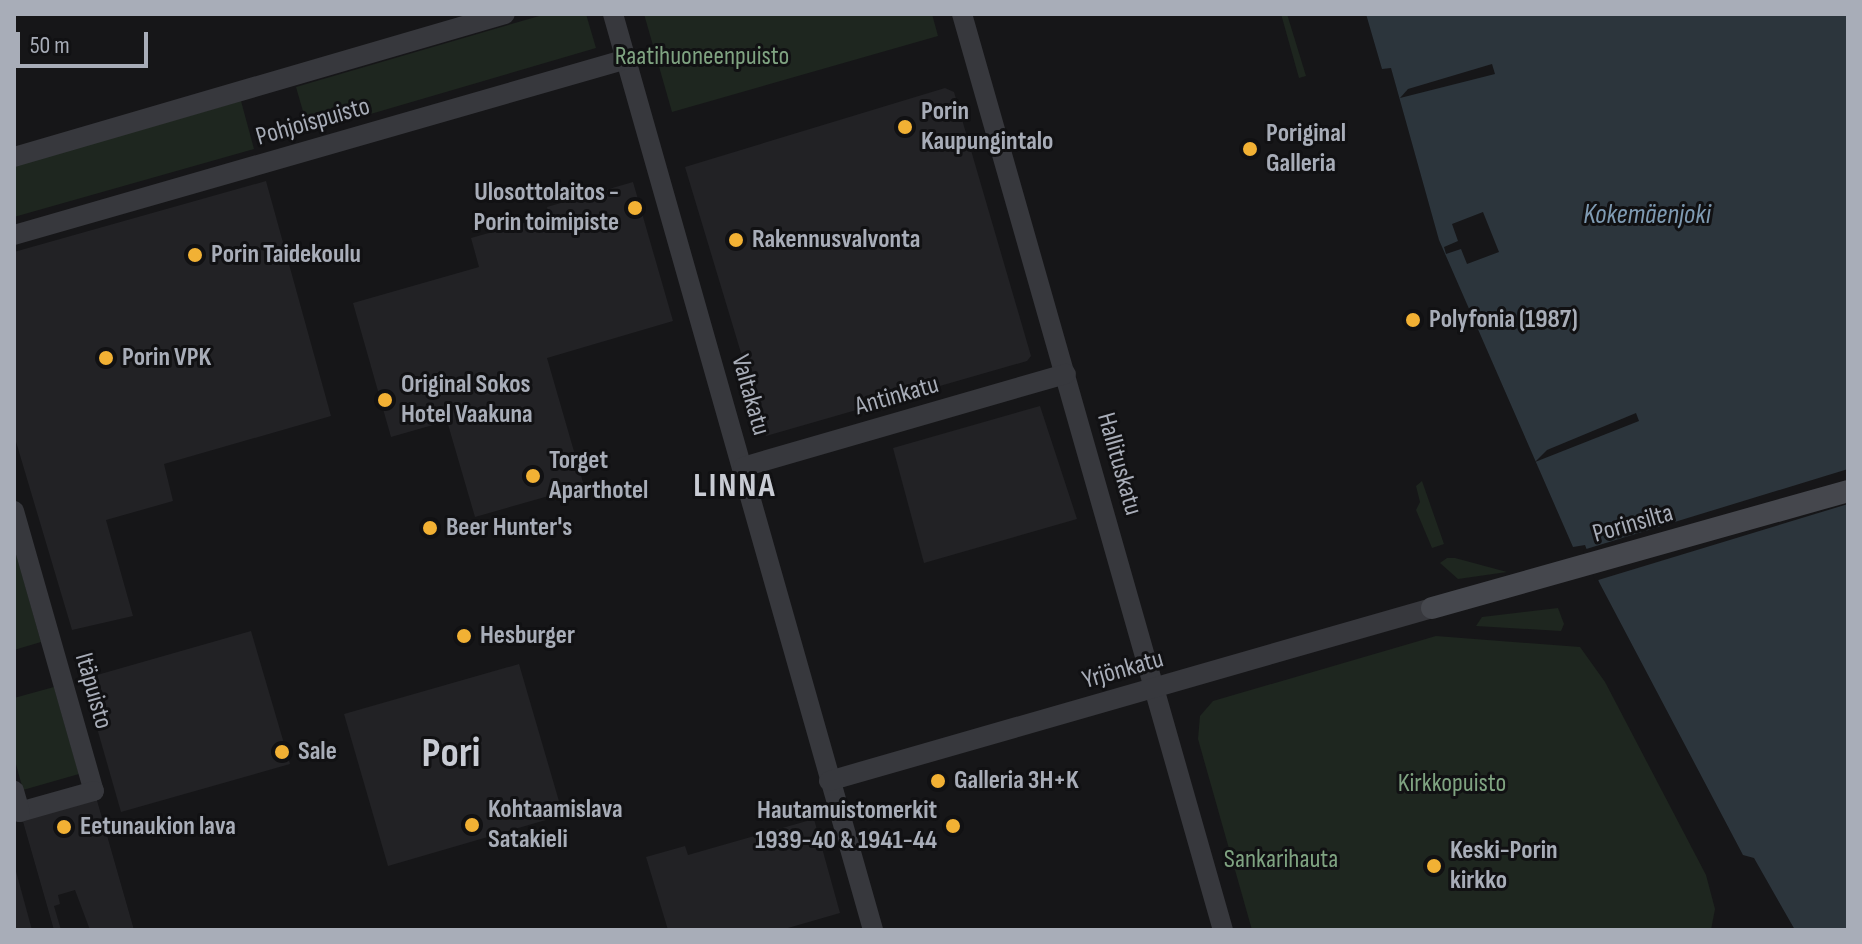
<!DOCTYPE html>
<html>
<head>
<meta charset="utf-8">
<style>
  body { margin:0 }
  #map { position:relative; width:1862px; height:944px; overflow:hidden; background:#161618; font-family:"Sofia Sans Condensed",sans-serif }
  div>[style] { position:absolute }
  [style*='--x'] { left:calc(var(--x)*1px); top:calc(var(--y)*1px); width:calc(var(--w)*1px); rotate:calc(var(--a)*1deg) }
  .built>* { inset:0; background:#222225 }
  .green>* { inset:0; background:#1e261f }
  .water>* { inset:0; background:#2c353c }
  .pier>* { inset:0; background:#161618 }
  .tertiary>* { height:20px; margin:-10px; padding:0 10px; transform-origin:10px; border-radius:10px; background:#37383d }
  .secondary>* { height:22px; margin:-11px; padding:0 11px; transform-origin:11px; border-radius:11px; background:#45474d }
  .dots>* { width:22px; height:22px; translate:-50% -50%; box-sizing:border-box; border:4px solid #111113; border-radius:50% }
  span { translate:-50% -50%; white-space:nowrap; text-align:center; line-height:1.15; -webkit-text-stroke:6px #111113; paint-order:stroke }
  .park-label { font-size:26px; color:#7fa381 }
  .poi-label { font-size:26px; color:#a8adb8; font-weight:700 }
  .left { translate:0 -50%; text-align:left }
  .right { translate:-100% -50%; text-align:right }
  .street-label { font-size:26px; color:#a8adb8 }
  .water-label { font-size:28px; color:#7f9bb3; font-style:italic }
  .district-label { font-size:34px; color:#c9ccd4; font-weight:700; letter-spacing:2px }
  .town-label { font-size:42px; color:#c9ccd4; font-weight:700 }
  .frame { position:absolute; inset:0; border:16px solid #a8adb8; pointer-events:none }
  .scale { position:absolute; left:16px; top:32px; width:132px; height:36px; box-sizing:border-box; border:4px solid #a8adb8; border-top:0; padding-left:10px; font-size:24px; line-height:28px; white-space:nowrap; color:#a8adb8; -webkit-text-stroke:6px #111113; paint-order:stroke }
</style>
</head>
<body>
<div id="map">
  <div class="built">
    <i style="clip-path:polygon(945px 88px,954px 92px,1031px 356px,1027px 361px,766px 436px,685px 167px)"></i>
    <i style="clip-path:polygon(266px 181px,331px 416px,164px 464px,173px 501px,106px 520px,133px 616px,72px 630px,14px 435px,14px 252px)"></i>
    <i style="clip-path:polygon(633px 182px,673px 321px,547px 358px,584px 486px,475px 517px,447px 421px,391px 437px,353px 303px,479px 267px,471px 238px,549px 216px,547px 207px)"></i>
    <i style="clip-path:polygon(1040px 406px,1077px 519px,924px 563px,893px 448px)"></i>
    <i style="clip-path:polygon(251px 631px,290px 764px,121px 812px,83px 679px)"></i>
    <i style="clip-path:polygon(519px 664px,563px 815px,388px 866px,344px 714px)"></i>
    <i style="clip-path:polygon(96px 797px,134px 930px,90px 930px,75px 890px,58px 895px,60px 904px,54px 906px,61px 930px,54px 930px,22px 818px)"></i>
    <i style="clip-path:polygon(814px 819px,840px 913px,781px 930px,668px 930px,646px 857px,685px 846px,688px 855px)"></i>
    <i style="clip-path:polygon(14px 864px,32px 930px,14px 930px)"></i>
  </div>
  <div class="green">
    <i style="clip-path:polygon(546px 14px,586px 14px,596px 48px,309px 132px,296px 87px)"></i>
    <i style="clip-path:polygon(644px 14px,932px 14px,938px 36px,672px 112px)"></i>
    <i style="clip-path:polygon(1281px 14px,1287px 14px,1306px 76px,1299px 78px)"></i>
    <i style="clip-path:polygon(241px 101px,254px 149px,14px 217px,14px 166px)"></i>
    <i style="clip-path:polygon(1422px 481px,1444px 544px,1432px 548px,1416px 510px,1420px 502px,1416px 486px)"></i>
    <i style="clip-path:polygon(14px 546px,41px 642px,14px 650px)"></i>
    <i style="clip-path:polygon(1447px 558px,1455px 558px,1507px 572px,1458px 579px,1440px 563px)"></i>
    <i style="clip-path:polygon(1558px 608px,1564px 624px,1561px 631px,1476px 626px,1482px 617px)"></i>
    <i style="clip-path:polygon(1436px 636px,1580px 647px,1605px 682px,1706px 875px,1715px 909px,1711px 930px,1252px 930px,1198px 739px,1200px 716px,1213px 701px)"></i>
    <i style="clip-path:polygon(54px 687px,79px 774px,23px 790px,14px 757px,14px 698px)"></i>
  </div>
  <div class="water">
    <i style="clip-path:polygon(1366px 14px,1848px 14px,1848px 930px,1795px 930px,1754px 858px,1743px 855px,1599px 582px,1585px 545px,1573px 547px,1439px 240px,1391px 68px,1382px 69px)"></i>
  </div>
  <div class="pier">
    <i style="clip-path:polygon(1492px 64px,1495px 74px,1400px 98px,1408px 89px)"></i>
    <i style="clip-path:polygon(1483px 212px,1499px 252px,1467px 264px,1461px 249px,1446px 254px,1444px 247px,1458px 241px,1452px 224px)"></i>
    <i style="clip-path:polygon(1636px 413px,1639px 421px,1535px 462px,1547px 450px)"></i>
    <i style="clip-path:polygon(1848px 469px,1848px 504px,1595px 581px,1583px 550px)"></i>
  </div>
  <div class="tertiary">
    <i style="--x:613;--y:14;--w:952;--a:74.15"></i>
    <i style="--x:962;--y:14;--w:952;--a:74.1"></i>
    <i style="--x:14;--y:157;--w:511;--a:-16.24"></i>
    <i style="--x:14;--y:235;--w:638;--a:-16.02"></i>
    <i style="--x:743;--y:467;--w:336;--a:-16.1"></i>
    <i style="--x:14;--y:511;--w:291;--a:74.1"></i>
    <i style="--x:94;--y:791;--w:77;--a:164.2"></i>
    <i style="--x:20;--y:812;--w:22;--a:-106"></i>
    <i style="--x:829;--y:781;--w:627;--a:-16.01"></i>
  </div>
  <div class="secondary">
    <i style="--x:1432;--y:608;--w:432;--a:-15.7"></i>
  </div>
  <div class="dots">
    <i style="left:905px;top:127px;background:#f2b134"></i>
    <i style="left:1250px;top:149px;background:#f2b134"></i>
    <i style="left:635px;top:208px;background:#f2b134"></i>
    <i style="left:736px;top:240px;background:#f2b134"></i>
    <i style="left:195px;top:255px;background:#f2b134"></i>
    <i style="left:1413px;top:320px;background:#f2b134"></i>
    <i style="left:106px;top:358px;background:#f2b134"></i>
    <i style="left:385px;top:400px;background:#f2b134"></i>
    <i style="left:533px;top:476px;background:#f2b134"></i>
    <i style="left:430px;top:528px;background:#f2b134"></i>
    <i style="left:464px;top:636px;background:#f2b134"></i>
    <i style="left:282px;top:752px;background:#f2b134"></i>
    <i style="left:938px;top:781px;background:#f2b134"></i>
    <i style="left:472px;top:825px;background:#f2b134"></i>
    <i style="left:953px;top:826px;background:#f2b134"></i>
    <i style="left:64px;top:827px;background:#f2b134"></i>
    <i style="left:1434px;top:866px;background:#f2b134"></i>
  </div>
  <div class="park-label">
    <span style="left:702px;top:57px">Raatihuoneenpuisto</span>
    <span style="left:1452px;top:784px">Kirkkopuisto</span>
    <span style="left:1281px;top:860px">Sankarihauta</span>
  </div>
  <div class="poi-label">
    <span class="left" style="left:921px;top:127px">Porin<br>Kaupungintalo</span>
    <span class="left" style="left:1266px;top:149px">Poriginal<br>Galleria</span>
    <span class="right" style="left:619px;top:208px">Ulosottolaitos -<br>Porin toimipiste</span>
    <span class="left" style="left:752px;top:240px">Rakennusvalvonta</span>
    <span class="left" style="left:211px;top:255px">Porin Taidekoulu</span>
    <span class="left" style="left:1429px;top:320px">Polyfonia (1987)</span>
    <span class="left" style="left:122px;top:358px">Porin VPK</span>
    <span class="left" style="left:401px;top:400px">Original Sokos<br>Hotel Vaakuna</span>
    <span class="left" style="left:549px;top:476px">Torget<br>Aparthotel</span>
    <span class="left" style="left:446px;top:528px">Beer Hunter's</span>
    <span class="left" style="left:480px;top:636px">Hesburger</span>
    <span class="left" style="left:298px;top:752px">Sale</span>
    <span class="left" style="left:954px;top:781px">Galleria 3H+K</span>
    <span class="left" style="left:488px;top:825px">Kohtaamislava<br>Satakieli</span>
    <span class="right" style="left:937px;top:826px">Hautamuistomerkit<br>1939-40 &amp; 1941-44</span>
    <span class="left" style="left:80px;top:827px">Eetunaukion lava</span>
    <span class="left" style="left:1450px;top:866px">Keski-Porin<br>kirkko</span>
  </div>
  <div class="street-label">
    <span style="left:313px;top:122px;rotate:-16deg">Pohjoispuisto</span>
    <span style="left:750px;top:395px;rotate:74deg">Valtakatu</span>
    <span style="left:897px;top:396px;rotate:-16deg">Antinkatu</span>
    <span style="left:1119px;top:464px;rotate:74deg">Hallituskatu</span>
    <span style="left:1633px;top:524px;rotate:-16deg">Porinsilta</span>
    <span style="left:1123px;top:670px;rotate:-16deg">Yrjönkatu</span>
    <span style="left:93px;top:691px;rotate:74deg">Itäpuisto</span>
  </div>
  <div class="water-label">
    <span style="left:1647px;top:215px">Kokemäenjoki</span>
  </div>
  <div class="district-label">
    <span style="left:735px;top:486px">LINNA</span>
  </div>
  <div class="town-label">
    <span style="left:451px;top:754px">Pori</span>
  </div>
  <div class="frame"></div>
  <div class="scale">50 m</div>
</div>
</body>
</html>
